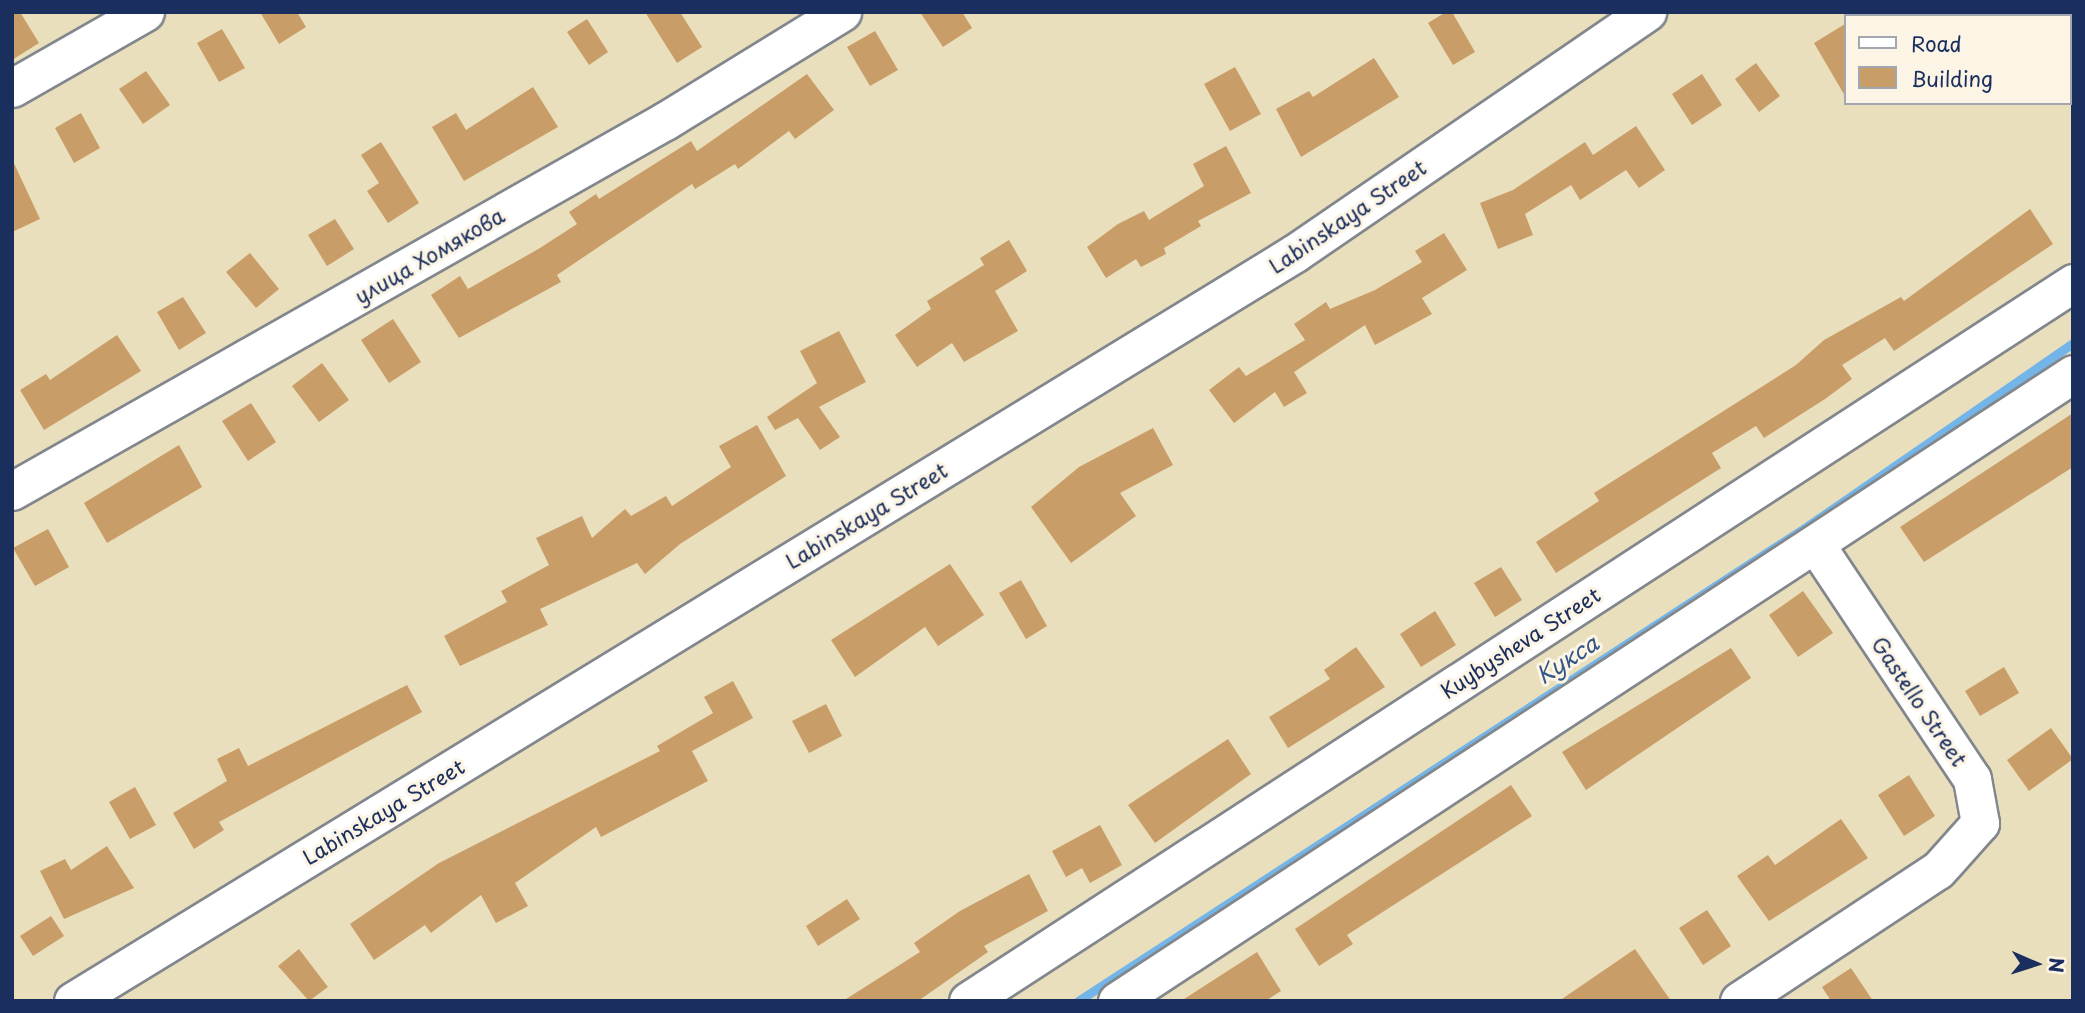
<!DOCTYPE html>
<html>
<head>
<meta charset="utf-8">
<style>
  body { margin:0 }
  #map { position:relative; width:2085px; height:1013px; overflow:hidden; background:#eadfbc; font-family:"Playpen Sans",sans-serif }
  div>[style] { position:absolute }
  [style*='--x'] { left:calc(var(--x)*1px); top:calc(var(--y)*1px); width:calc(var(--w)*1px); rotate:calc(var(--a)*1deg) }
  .stream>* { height:9px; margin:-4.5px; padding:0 4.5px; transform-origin:4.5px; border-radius:4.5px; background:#73b5e8 }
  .building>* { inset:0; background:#c89d68 }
  .roads { filter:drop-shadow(2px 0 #82878d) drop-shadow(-2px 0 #82878d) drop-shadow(0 2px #82878d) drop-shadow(0 -2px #82878d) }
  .minor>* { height:37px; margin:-18.5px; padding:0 18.5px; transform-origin:18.5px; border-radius:18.5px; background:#fff }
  span { translate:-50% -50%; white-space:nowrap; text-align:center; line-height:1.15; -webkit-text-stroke:6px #fcf5e5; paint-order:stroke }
  .street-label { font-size:21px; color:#1b2f5e }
  .water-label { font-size:23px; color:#355787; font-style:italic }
  .frame { position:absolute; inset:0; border:14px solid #1b2f5e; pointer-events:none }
  .legend { position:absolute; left:1844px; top:14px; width:228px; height:91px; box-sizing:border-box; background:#fcf5e5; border:2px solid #a2a6af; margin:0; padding:9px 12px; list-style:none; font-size:21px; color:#1b2f5e }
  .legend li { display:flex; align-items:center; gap:14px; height:35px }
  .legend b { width:35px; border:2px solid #a2a6af }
  .north { position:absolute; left:2001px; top:929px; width:70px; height:70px; -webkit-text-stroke:5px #fcf5e5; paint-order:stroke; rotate:93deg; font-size:19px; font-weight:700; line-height:28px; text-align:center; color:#1b2f5e }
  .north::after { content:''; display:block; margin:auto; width:24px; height:32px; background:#1b2f5e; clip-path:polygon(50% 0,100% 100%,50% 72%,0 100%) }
</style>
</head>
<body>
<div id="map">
  <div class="stream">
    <i style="--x:1078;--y:1001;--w:872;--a:-33.07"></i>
    <i style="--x:1809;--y:525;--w:321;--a:-34.6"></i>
  </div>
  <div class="building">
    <i style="clip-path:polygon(12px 12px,20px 12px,39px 43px,12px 60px)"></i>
    <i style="clip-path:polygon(260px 12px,297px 12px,306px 27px,279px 44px)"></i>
    <i style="clip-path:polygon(645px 12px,680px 12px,702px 47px,677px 63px)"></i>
    <i style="clip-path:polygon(920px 12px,962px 12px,972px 28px,943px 47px)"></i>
    <i style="clip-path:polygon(1446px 12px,1452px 12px,1475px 52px,1453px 65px,1428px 23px)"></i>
    <i style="clip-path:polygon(587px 19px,608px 52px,589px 65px,567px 32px)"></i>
    <i style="clip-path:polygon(1845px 24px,1845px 96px,1814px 43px)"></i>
    <i style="clip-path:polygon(222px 29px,245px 68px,219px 82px,197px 43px)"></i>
    <i style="clip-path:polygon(875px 31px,898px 70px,870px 86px,847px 47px)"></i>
    <i style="clip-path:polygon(1374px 58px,1399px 97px,1301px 157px,1276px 109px,1309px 91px,1313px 97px)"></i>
    <i style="clip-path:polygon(1756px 63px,1780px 96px,1759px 112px,1735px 79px)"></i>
    <i style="clip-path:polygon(1235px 67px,1261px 114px,1230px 131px,1204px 84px)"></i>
    <i style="clip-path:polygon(146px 71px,170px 105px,143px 124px,119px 89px)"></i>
    <i style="clip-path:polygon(807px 74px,834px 110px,795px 139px,789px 131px,738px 169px,735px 164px,695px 189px,692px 184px,557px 275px,561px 282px,459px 338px,431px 295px,460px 276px,468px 289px,540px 248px,577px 224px,569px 212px,596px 194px,599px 199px,691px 141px,697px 151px)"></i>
    <i style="clip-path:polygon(1702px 74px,1722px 105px,1692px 125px,1672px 94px)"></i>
    <i style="clip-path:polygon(533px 87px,558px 127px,464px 181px,432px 127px,456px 113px,466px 130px)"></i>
    <i style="clip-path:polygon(81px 113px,100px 148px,74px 163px,55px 128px)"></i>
    <i style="clip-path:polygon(1636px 126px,1665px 170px,1639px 188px,1626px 170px,1580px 200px,1571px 185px,1525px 214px,1533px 235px,1498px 249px,1480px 203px,1513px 190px,1585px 142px,1593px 155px)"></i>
    <i style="clip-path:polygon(381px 142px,419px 203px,388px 223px,367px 191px,379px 183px,361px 155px)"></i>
    <i style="clip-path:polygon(1226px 146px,1251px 193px,1198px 221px,1201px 226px,1164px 248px,1166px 254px,1141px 267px,1136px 259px,1106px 278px,1087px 247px,1118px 224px,1144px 211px,1149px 220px,1204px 186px,1193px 164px)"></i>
    <i style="clip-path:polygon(12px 159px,40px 219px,12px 232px)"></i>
    <i style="clip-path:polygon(2030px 209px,2053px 244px,1894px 351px,1885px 338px,1842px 365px,1852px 379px,1825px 399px,1764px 438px,1756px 426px,1712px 453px,1721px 468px,1556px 573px,1536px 542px,1599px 501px,1594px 493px,1796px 365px,1824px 340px,1901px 297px,1904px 301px)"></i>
    <i style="clip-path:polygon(335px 219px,354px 249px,327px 266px,308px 235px)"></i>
    <i style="clip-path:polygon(1444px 233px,1467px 270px,1422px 298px,1432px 314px,1375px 345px,1365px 325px,1294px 372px,1307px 393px,1284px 407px,1275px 392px,1234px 423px,1209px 390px,1239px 367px,1246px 376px,1305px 340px,1294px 324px,1326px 302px,1330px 309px,1375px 290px,1422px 262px,1415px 251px)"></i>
    <i style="clip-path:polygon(1009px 240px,1027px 271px,995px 291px,1018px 331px,964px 362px,952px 343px,917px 367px,895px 335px,931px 309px,927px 301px,984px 265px,980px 258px)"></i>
    <i style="clip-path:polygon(250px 253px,279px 289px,256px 308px,226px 272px)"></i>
    <i style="clip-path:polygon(183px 297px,206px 333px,179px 350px,157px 312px)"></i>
    <i style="clip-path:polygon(393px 319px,421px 362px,389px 383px,361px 340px)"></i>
    <i style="clip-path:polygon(839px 331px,866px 382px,819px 407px,840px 437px,820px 450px,798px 418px,775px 430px,767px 417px,817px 383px,800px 351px)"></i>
    <i style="clip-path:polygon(117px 335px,141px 371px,44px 430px,20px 390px,46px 374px,50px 380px)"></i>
    <i style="clip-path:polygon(322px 363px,349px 400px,319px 422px,292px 386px)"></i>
    <i style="clip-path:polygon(251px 403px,276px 442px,248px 461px,222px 421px)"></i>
    <i style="clip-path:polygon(2073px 413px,2073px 467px,1924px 562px,1900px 527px)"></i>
    <i style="clip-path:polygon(757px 425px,786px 476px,680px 544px,645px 574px,637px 563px,540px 609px,548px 625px,460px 666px,444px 636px,507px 602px,501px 591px,549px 565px,536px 538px,582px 516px,592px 538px,625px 509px,631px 516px,666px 496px,672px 506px,731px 467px,719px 446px)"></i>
    <i style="clip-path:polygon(1153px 428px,1173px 465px,1120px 493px,1136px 516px,1071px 563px,1031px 507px,1079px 467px)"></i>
    <i style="clip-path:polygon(179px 445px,202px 487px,107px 543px,84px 503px)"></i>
    <i style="clip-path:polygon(48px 529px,69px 567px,35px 586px,13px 548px)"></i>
    <i style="clip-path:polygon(950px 564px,984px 615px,938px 646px,925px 627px,855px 677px,831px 640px)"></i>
    <i style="clip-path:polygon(1501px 567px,1522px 600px,1495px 617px,1474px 583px)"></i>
    <i style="clip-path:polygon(1021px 580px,1047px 626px,1026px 639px,999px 593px)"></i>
    <i style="clip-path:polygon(1803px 591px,1833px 633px,1798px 657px,1769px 615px)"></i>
    <i style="clip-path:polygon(1435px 611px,1456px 645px,1421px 667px,1400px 634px)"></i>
    <i style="clip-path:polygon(1356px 647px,1385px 687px,1288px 748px,1269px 717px,1330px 679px,1324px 670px)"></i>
    <i style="clip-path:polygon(1731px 648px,1751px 678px,1586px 790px,1562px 752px)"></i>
    <i style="clip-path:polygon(2004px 667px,2019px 693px,1980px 716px,1965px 691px)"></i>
    <i style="clip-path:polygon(733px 681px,753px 718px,692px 751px,708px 781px,601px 837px,596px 827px,515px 883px,528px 906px,496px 923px,481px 895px,431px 933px,425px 925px,374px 960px,350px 924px,439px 863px,660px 751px,657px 746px,713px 713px,704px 697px)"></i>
    <i style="clip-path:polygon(407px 685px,422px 712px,219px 822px,224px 830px,194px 849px,173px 813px,227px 781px,217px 759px,239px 748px,248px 766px)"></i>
    <i style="clip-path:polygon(826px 704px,842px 736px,809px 753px,792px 721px)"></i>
    <i style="clip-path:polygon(2051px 728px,2073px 759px,2029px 791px,2007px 760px)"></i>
    <i style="clip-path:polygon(1228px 739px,1251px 774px,1155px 843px,1128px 805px)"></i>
    <i style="clip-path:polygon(1909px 775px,1935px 816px,1904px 836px,1878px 795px)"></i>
    <i style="clip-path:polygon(1511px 785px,1532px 816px,1347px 935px,1353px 944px,1319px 966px,1295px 929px)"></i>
    <i style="clip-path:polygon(135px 787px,156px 825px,130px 839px,109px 802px)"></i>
    <i style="clip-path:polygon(1841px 819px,1868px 858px,1769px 921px,1737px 876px,1768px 855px,1775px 865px)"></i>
    <i style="clip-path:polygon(1100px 825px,1122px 865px,1090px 883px,1082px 868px,1066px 877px,1052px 851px)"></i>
    <i style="clip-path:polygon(107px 846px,134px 888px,64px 919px,40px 871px,65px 859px,71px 870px)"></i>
    <i style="clip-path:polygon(1029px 874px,1048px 911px,984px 946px,988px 952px,918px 1001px,843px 1001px,920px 952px,914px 943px,960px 911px)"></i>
    <i style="clip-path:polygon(847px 899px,860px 919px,818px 946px,806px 926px)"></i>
    <i style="clip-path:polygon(1707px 910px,1731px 946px,1703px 965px,1679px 928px)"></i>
    <i style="clip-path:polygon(51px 916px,64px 936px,33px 956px,20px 936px)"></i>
    <i style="clip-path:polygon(299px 949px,328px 987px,309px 1001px,278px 966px)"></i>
    <i style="clip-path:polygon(1635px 949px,1671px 1001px,1559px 1001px)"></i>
    <i style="clip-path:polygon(1257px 952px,1281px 991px,1265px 1001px,1181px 1001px)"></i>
    <i style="clip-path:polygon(1851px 968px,1873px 1001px,1831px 1001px,1822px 987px)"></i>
  </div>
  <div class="roads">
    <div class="minor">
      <i style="--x:12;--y:88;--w:153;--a:-29.7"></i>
      <i style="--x:12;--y:491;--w:751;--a:-29.54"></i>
      <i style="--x:665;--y:121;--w:208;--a:-31.6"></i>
      <i style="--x:73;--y:1001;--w:1433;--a:-31.47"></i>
      <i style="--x:1295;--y:253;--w:427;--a:-34.4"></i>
      <i style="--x:968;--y:1001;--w:1318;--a:-33.01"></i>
      <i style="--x:1117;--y:1001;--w:1143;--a:-33.26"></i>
      <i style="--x:1739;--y:1001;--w:238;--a:-33.4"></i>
      <i style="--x:1938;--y:870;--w:63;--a:-48.2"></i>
      <i style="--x:1980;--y:823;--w:45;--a:-100.3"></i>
      <i style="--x:1972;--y:779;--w:281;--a:-123.7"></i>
    </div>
  </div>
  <div class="street-label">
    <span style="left:1347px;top:216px;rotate:-34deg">Labinskaya Street</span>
    <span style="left:429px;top:255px;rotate:-30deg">улица Хомякова</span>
    <span style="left:866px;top:515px;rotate:-31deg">Labinskaya Street</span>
    <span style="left:1520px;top:642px;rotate:-33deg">Kuybysheva Street</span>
    <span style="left:1920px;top:701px;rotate:56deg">Gastello Street</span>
    <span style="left:383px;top:811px;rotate:-31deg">Labinskaya Street</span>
  </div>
  <div class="water-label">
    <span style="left:1567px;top:659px;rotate:-33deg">Кукса</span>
  </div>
  <div class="frame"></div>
  <ul class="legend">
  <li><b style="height:9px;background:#fff"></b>Road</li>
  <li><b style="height:19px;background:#c89d68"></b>Building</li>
  </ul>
  <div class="north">N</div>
</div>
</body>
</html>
